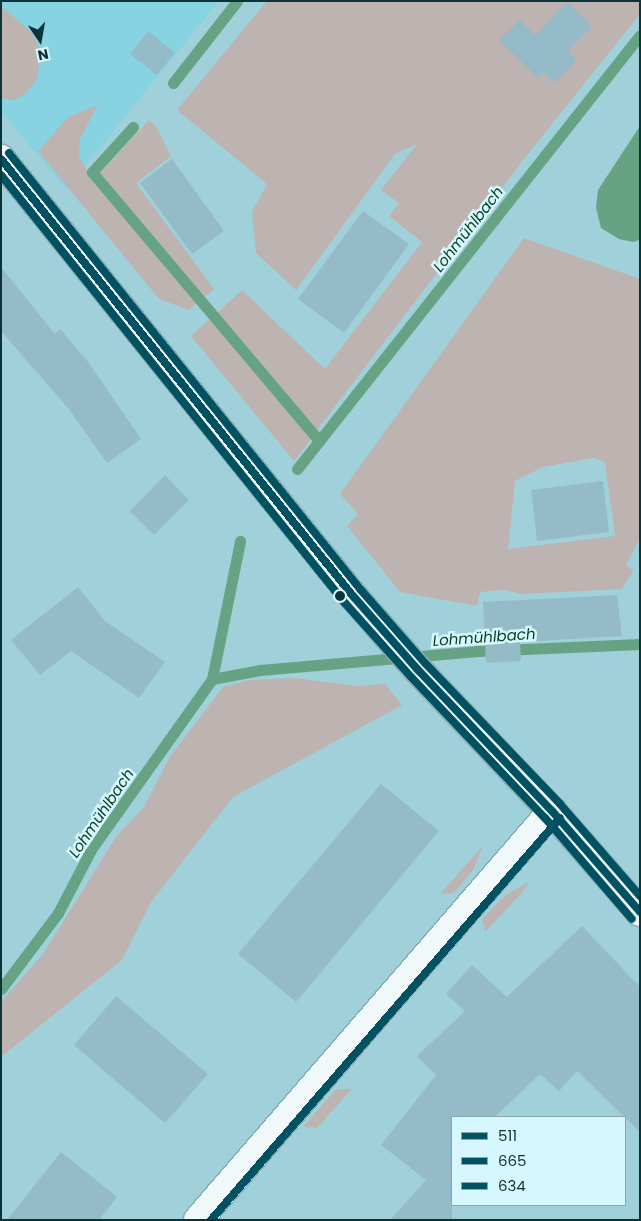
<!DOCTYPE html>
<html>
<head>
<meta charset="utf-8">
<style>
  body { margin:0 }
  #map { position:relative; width:641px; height:1221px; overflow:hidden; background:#a0d0d9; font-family:Poppins,sans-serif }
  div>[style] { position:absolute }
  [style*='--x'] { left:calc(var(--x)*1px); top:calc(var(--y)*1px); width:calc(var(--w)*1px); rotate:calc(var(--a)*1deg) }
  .built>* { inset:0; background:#87d3e2 }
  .green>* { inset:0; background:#bdb4b2 }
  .water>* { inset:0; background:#65a384 }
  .stream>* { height:11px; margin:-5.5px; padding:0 5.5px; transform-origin:5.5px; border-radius:5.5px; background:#65a384 }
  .building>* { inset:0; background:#96bbc8 }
  .roads { filter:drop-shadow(1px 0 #86acb4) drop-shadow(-1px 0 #86acb4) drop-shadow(0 1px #86acb4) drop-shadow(0 -1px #86acb4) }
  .minor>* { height:28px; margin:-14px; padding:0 14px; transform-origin:14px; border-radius:14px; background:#f1f8f9 }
  .bus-1>* { height:8px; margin:-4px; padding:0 4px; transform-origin:4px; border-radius:4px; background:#005262 }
  .bus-2>* { height:8px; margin:-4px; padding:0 4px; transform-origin:4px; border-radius:4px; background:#005262 }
  .bus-3>* { height:8px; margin:-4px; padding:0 4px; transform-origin:4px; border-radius:4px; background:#005262 }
  .dots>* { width:14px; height:14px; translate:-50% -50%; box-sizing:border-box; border:2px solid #d7f7fe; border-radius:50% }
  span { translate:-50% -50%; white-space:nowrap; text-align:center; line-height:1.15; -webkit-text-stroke:5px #d7f7fe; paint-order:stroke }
  .water-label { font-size:15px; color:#083e1e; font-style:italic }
  .frame { position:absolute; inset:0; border:2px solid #0d333a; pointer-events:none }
  .legend { position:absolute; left:451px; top:1116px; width:175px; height:90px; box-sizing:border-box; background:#d7f7fe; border:1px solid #86a9b0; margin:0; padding:6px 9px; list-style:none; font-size:15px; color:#0d333a }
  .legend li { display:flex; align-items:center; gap:10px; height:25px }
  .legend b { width:25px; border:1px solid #86a9b0 }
  .north { position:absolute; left:15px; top:15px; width:50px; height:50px; -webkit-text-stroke:4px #d7f7fe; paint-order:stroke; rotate:168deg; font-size:14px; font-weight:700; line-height:20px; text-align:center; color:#0d333a }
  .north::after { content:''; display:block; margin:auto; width:18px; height:22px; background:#0d333a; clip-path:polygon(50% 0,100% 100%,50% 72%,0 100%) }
</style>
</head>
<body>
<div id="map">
  <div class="built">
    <i style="clip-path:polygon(1px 1px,219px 1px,66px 189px,1px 111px)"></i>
  </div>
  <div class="green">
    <i style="clip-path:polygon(267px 1px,640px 1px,640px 14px,524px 159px,317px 430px,217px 313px,242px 290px,325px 369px,422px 242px,389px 216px,399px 203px,381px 190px,417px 144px,395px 154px,296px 290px,256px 253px,252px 212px,267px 184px,177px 110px)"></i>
    <i style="clip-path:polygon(1px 6px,32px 33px,41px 51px,37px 80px,24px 95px,13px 100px,1px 98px)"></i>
    <i style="clip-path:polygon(98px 105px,80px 139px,79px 157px,89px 174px,197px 303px,189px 310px,159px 299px,38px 151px,68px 117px)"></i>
    <i style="clip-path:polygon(149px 120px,157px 128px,171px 156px,136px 183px,214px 289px,203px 298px,100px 173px)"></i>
    <i style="clip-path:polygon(evenodd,524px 238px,640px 279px,640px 538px,626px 566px,634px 570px,621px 589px,522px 594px,504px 590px,480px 592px,477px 606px,400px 592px,347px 526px,358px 514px,340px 494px,524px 238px,593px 458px,605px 462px,615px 536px,508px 549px,515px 481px,543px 467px,593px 458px)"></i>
    <i style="clip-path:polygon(210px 319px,312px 438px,294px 461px,191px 336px)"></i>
    <i style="clip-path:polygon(295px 678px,357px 686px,385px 684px,402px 705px,233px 797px,151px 902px,122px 960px,1px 1057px,1px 1002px,43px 954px,116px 837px,144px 807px,169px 758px,223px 687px,250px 680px)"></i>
    <i style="clip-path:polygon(483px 846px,473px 870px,454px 893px,440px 894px)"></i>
    <i style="clip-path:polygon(530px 881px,521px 894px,485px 932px,482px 919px,506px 895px)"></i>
    <i style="clip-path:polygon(336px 1089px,352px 1089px,317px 1128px,303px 1127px)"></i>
  </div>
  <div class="water">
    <i style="clip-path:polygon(640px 126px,640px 240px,633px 242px,619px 239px,601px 228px,596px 208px,598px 190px)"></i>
  </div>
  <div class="stream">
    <i style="--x:173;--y:83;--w:104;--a:-52"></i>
    <i style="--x:133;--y:127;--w:61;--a:132.3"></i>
    <i style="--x:92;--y:172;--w:352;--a:49.8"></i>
    <i style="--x:297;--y:469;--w:553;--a:-51.68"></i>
    <i style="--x:212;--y:679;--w:141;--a:-78.5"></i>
    <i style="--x:1;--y:989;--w:95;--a:-53.1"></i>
    <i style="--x:58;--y:913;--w:73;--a:-62.4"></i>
    <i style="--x:92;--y:848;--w:207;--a:-54.6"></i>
    <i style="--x:212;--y:679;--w:49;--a:-10.6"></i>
    <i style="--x:260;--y:670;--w:219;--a:-5"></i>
    <i style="--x:478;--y:651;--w:162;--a:-2.5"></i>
  </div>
  <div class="building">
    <i style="clip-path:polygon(567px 2px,592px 27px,568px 51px,577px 60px,554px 83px,544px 73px,538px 78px,499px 40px,520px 20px,535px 35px)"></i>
    <i style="clip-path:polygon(148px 31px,175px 53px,157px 75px,130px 54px)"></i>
    <i style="clip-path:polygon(172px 159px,224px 231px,192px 254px,140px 183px)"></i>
    <i style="clip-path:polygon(363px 211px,409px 244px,344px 333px,298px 299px)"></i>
    <i style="clip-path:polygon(1px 267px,55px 334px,60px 329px,89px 363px,141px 439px,107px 463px,68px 408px,1px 331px)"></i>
    <i style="clip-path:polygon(165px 475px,189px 500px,154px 535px,130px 511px)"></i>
    <i style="clip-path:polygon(603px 481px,609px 532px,537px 541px,531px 490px)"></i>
    <i style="clip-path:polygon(78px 587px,105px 621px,165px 662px,139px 698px,71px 651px,40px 675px,11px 640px)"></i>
    <i style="clip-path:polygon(617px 595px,622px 636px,520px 642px,521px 661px,486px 663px,483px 602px)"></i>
    <i style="clip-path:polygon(381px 784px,439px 831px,296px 1002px,238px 954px)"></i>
    <i style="clip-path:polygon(582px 926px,640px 987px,640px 1132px,577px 1071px,559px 1091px,540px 1074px,495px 1117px,452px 1117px,452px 1220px,390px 1220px,426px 1180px,381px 1145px,436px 1075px,417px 1056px,465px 1011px,446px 994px,472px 965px,507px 997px)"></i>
    <i style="clip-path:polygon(116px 996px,208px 1074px,165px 1123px,74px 1045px)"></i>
    <i style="clip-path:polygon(61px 1152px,117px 1197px,99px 1220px,7px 1220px)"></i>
  </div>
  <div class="roads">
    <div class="minor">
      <i style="--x:1;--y:159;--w:561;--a:51.15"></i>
      <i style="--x:353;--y:596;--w:98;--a:48.7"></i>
      <i style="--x:418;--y:670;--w:195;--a:46.5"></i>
      <i style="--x:552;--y:811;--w:134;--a:48.9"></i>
      <i style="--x:198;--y:1220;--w:541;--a:-49.12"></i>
    </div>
  </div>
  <div class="bus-1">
    <i style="--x:1;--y:159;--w:561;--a:51.15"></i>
    <i style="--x:353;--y:596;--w:98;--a:48.7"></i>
    <i style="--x:418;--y:670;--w:195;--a:46.5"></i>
    <i style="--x:552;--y:811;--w:134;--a:48.9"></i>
  </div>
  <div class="bus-2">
    <i style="--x:1;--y:175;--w:549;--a:51.21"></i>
    <i style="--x:345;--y:603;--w:99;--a:48.3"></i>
    <i style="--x:411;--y:677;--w:195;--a:46.5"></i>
    <i style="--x:545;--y:818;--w:133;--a:49.3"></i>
    <i style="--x:211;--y:1220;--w:532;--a:-49.04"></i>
  </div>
  <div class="bus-3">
    <i style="--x:9;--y:153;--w:561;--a:51.15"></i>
    <i style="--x:361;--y:590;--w:97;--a:48.8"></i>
    <i style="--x:425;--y:663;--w:195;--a:46.2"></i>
    <i style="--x:560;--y:804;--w:122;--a:49"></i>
  </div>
  <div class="dots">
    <i style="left:340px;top:596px;background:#0d333a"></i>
  </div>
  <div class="water-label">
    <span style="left:468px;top:229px;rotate:-52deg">Lohmühlbach</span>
    <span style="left:484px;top:637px;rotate:-4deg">Lohmühlbach</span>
    <span style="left:101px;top:813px;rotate:-56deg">Lohmühlbach</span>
  </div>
  <div class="frame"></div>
  <ul class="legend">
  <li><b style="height:6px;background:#005262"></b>511</li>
  <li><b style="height:6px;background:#005262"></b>665</li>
  <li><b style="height:6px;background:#005262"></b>634</li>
  </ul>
  <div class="north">N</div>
</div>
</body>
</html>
